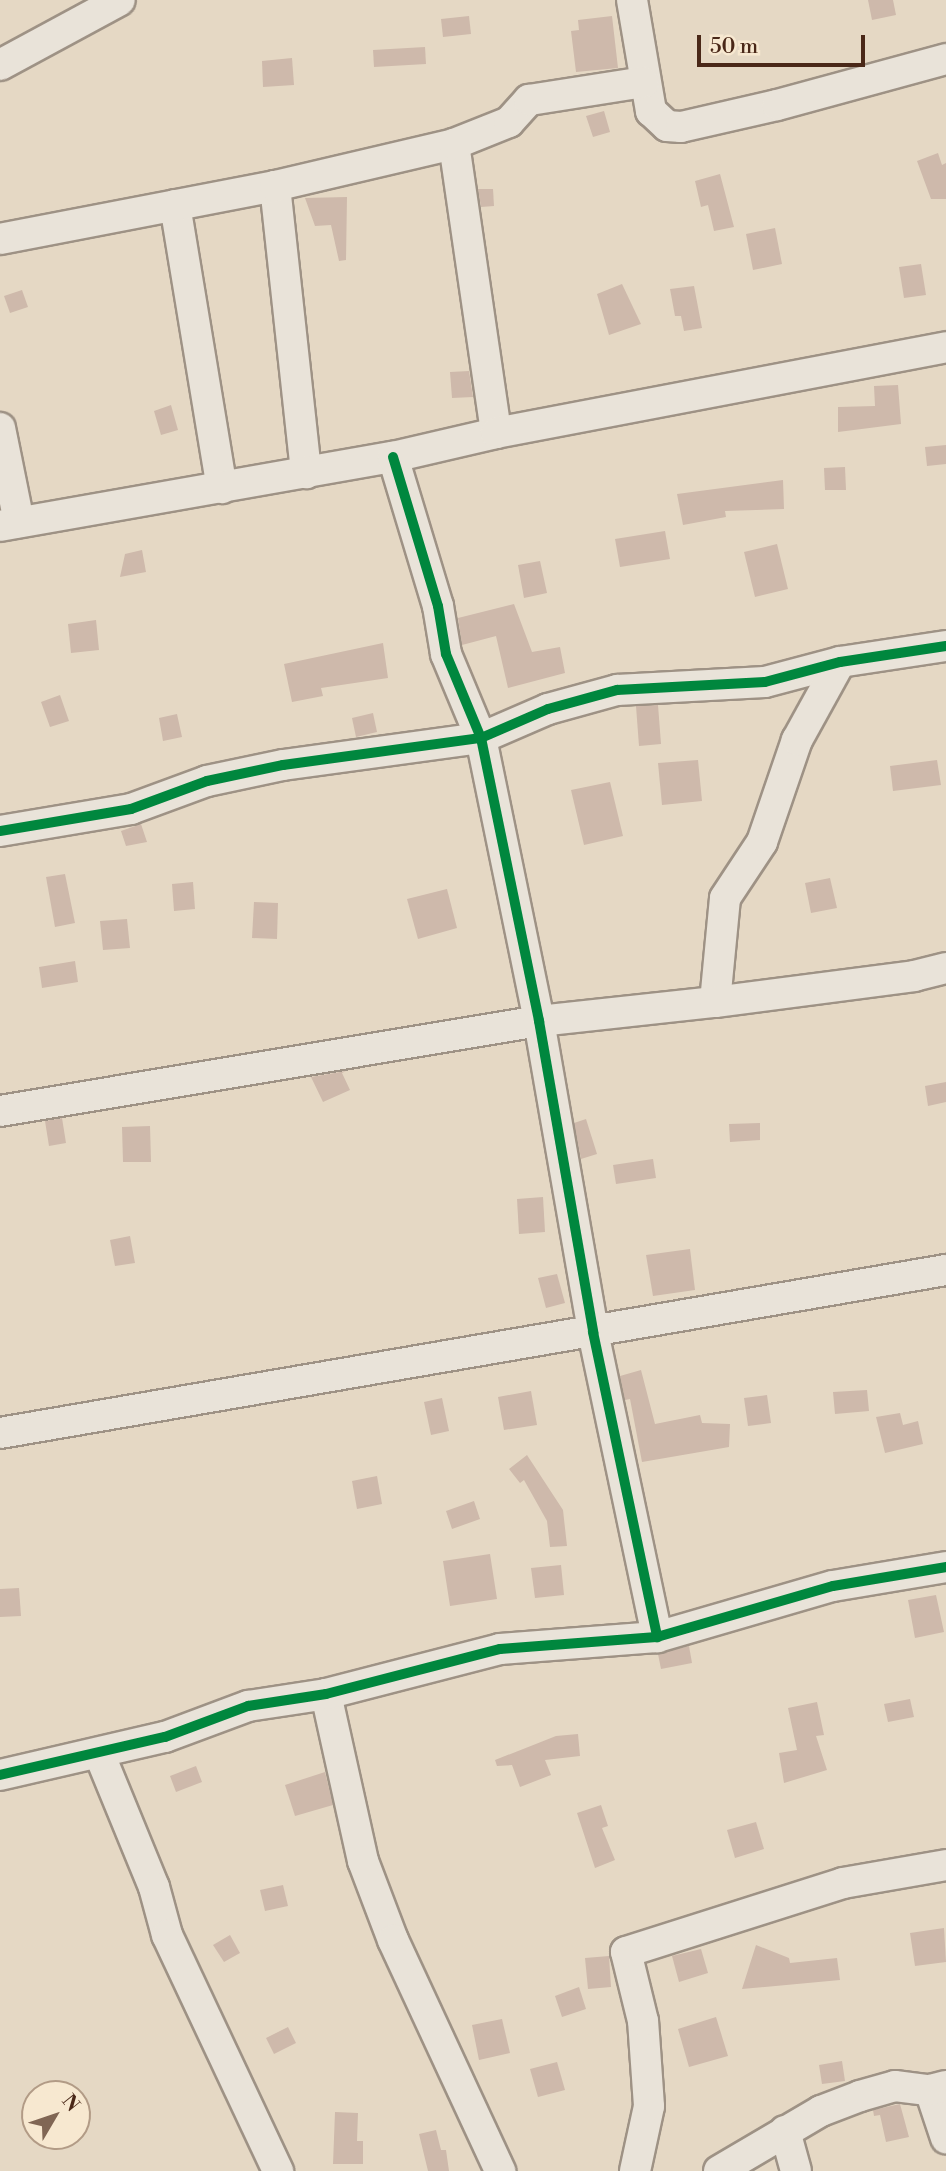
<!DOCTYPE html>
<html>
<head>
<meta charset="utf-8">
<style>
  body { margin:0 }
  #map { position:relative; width:946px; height:2171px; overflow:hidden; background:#e5d8c4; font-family:"Libre Bodoni",serif }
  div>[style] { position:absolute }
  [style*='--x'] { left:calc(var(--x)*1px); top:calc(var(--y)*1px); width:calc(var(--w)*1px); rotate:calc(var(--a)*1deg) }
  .building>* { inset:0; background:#ceb9ab }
  .roads { filter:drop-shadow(2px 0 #9e9285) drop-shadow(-2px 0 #9e9285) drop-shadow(0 2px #9e9285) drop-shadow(0 -2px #9e9285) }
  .minor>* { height:30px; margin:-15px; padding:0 15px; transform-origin:15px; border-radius:15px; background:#e9e3d9 }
  .cycleway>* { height:10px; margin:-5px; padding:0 5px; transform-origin:5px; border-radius:5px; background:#00873e }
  span { translate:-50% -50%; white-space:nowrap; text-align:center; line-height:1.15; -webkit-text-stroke:5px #f7e8d0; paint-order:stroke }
  .north { position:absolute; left:21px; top:2080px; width:70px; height:70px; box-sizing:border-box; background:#f7e8d0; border:2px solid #b29b86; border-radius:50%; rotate:51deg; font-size:19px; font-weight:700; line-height:28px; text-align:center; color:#4a2818 }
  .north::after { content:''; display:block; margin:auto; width:24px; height:32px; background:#806654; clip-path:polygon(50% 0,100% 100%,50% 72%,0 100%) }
  .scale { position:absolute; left:697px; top:35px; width:168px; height:32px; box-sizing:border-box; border:4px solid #4a2818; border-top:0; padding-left:9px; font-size:21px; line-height:24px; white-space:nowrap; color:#4a2818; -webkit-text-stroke:5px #f7e8d0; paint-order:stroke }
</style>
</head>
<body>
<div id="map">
  <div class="building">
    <i style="clip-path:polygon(868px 0,893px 0,896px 15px,872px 20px)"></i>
    <i style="clip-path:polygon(469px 16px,471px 34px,443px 37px,441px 19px)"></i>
    <i style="clip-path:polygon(612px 16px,618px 68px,576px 72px,571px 31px,579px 30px,578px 20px)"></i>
    <i style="clip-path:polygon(425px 47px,426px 64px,374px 67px,373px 50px)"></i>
    <i style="clip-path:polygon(292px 58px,294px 85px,263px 87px,262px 61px)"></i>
    <i style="clip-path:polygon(604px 111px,610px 132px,593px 137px,586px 116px)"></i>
    <i style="clip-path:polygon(938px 153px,942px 165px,946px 163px,946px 199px,931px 199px,917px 161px)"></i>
    <i style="clip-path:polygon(720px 174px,734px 227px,714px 231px,708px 205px,701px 207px,695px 181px)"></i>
    <i style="clip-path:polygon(478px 189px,493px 189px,494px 206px,481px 207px)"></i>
    <i style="clip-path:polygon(347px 197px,346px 260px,339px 261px,331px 225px,315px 226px,305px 198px)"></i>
    <i style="clip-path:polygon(775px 228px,782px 264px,753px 270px,746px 234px)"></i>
    <i style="clip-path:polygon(921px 264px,926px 295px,904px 298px,899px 267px)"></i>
    <i style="clip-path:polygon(622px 284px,641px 324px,609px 335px,597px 294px)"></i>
    <i style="clip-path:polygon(694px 286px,702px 328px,684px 331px,681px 316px,675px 316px,670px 289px)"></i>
    <i style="clip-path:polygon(22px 290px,28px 307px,10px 313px,4px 296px)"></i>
    <i style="clip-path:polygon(469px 371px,473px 397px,452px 398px,450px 372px)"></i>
    <i style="clip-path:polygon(898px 385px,901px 424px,838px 432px,838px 407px,875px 406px,874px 386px)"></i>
    <i style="clip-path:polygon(171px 405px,178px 430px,161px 435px,154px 411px)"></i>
    <i style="clip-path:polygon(946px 445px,946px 464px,927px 466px,925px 447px)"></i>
    <i style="clip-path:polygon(845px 467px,846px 490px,825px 490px,824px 468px)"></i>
    <i style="clip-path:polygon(783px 480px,784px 509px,725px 511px,726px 517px,683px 525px,677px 494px)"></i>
    <i style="clip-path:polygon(665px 531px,670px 559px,620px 567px,615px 539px)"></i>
    <i style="clip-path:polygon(777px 544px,788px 589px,755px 597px,744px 552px)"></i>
    <i style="clip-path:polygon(142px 550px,146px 572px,120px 577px,125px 554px)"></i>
    <i style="clip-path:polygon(540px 561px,547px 593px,524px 598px,518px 565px)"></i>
    <i style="clip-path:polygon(514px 604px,532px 652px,560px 647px,565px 673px,508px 688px,496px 636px,462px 645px,458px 618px)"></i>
    <i style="clip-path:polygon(96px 620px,99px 650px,71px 653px,68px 624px)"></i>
    <i style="clip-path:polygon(383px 643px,388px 678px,321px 688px,323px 696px,292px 702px,284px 664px)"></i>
    <i style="clip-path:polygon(60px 695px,69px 721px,50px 727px,41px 702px)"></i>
    <i style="clip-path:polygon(658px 705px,661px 744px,639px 746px,636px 706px)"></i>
    <i style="clip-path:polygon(373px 713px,377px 732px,356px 737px,352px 718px)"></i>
    <i style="clip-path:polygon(177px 714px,182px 737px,163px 741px,159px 718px)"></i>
    <i style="clip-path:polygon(698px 760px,702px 801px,662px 805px,658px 763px)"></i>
    <i style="clip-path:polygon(937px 760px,941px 785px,893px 791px,890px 766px)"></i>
    <i style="clip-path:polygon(610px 782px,623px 836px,584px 845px,571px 790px)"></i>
    <i style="clip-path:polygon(141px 824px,147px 842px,126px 846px,121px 831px)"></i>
    <i style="clip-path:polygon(65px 874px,75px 923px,55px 927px,46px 877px)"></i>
    <i style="clip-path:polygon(830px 878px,837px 908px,811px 913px,805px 883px)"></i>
    <i style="clip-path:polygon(193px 882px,195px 909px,174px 911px,172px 884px)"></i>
    <i style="clip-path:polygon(447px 889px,457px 928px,418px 939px,407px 899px)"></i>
    <i style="clip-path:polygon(254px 902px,278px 903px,277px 939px,252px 938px)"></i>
    <i style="clip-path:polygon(127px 919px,130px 948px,103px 950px,100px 921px)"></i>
    <i style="clip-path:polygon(75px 961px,78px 982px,42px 988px,39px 967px)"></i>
    <i style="clip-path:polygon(346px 1071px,342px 1073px,350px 1090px,323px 1102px,311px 1077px)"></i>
    <i style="clip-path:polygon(946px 1082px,946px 1102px,928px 1106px,925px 1086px)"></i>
    <i style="clip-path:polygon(62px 1118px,66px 1143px,49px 1146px,45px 1121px)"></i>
    <i style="clip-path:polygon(586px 1119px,597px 1154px,581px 1159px,574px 1123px)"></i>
    <i style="clip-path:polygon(760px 1123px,760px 1140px,730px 1142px,729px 1124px)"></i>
    <i style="clip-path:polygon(150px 1126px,151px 1162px,123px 1162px,122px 1127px)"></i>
    <i style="clip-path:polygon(653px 1159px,656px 1178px,616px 1184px,613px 1165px)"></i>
    <i style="clip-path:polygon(543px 1197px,545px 1232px,519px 1234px,517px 1199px)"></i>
    <i style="clip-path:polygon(130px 1236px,135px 1263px,115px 1266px,110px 1240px)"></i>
    <i style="clip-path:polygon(690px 1249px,695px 1290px,653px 1296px,646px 1255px)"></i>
    <i style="clip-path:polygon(557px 1274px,565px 1303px,546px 1308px,538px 1278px)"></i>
    <i style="clip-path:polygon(641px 1370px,655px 1424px,700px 1415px,702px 1423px,730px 1424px,729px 1447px,642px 1462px,630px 1399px,625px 1400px,620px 1376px)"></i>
    <i style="clip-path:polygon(867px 1390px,869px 1411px,835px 1414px,833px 1392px)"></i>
    <i style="clip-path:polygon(531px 1391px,537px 1425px,504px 1430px,498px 1397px)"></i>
    <i style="clip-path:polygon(767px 1395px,771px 1423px,748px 1426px,744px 1398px)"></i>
    <i style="clip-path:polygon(442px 1398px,449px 1431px,431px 1435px,424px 1402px)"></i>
    <i style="clip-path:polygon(900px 1413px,903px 1425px,918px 1421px,923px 1444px,885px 1453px,876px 1417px)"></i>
    <i style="clip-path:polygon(527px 1455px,563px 1510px,567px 1546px,550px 1547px,547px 1521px,524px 1480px,520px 1483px,509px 1469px)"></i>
    <i style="clip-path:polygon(377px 1476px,382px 1504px,357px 1509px,352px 1481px)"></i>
    <i style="clip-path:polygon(474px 1501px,480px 1519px,452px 1529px,446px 1511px)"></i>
    <i style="clip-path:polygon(490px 1554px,497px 1599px,450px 1606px,443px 1561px)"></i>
    <i style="clip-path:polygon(561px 1565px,564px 1595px,535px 1598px,531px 1568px)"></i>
    <i style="clip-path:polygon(19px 1588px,21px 1616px,0 1617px,0 1589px)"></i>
    <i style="clip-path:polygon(936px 1595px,944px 1632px,915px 1638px,908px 1600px)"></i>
    <i style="clip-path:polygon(689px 1646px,692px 1663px,661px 1669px,658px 1654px)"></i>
    <i style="clip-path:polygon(910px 1699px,914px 1717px,888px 1722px,884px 1704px)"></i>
    <i style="clip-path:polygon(817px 1702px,824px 1735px,816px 1736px,827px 1770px,784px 1783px,779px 1753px,797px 1750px,788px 1708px)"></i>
    <i style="clip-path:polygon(578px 1734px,580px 1756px,545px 1760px,551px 1775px,520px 1787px,512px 1765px,497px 1766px,495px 1760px,556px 1736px)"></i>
    <i style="clip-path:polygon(196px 1766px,202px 1782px,176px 1792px,170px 1776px)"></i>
    <i style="clip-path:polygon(325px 1772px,333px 1805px,295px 1816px,285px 1785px)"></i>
    <i style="clip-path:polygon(601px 1805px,608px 1826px,602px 1828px,615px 1860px,595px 1868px,577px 1813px)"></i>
    <i style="clip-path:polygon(756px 1822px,764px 1849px,735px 1858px,727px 1830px)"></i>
    <i style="clip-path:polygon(283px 1885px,288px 1906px,265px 1911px,260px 1890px)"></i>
    <i style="clip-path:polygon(944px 1928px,946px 1962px,915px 1966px,910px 1933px)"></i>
    <i style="clip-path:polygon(230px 1935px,240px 1953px,224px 1962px,213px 1945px)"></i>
    <i style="clip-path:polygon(756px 1945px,789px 1958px,790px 1963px,837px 1958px,840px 1980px,742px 1989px)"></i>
    <i style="clip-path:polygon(701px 1949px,708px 1973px,679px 1982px,672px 1956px)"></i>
    <i style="clip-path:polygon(609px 1956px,611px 1987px,588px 1989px,585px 1958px)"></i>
    <i style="clip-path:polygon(579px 1987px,586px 2009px,562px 2017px,555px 1996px)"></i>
    <i style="clip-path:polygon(716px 2017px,728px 2056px,689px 2067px,678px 2029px)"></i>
    <i style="clip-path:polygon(502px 2019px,510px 2053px,479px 2060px,472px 2025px)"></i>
    <i style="clip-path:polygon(288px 2027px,296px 2043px,274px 2054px,266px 2038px)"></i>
    <i style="clip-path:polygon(842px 2061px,845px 2081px,822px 2084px,819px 2065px)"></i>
    <i style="clip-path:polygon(557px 2062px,565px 2090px,538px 2097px,530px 2069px)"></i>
    <i style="clip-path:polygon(900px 2104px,909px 2137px,886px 2142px,880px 2115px,874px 2116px,873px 2110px)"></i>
    <i style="clip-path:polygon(335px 2112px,358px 2113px,357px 2141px,363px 2141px,363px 2164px,333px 2164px)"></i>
    <i style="clip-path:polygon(436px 2130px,441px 2150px,446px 2150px,449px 2171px,428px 2171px,419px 2134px)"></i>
  </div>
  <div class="roads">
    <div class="minor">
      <i style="--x:632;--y:0;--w:113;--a:80.3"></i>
      <i style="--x:651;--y:111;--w:22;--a:43"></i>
      <i style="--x:667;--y:126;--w:14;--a:4"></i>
      <i style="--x:681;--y:127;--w:98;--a:-12.9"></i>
      <i style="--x:777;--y:105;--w:175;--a:-15.2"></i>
      <i style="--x:0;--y:65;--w:136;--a:-28.4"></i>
      <i style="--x:454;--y:144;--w:292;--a:81.7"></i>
      <i style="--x:275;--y:186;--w:289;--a:83.8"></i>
      <i style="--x:175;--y:205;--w:287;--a:80.6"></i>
      <i style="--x:0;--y:239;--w:280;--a:-10.9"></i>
      <i style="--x:275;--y:186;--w:184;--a:-13.2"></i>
      <i style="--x:454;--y:144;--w:59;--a:-21.8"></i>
      <i style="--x:509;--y:122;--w:30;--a:-48"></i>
      <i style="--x:529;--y:100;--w:116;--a:-8.9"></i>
      <i style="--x:0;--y:428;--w:96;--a:78.6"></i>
      <i style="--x:393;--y:457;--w:156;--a:73.2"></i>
      <i style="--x:438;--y:606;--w:49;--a:80.5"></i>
      <i style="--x:446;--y:654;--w:91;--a:67.4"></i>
      <i style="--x:481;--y:738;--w:289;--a:78.4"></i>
      <i style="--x:539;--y:1021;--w:316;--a:80.1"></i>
      <i style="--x:593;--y:1332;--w:312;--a:78.1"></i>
      <i style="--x:0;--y:526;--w:399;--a:-10"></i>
      <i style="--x:393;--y:457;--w:106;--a:-13.1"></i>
      <i style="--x:496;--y:433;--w:458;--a:-10.8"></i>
      <i style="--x:0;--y:831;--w:133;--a:-9.5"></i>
      <i style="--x:131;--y:809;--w:81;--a:-20.2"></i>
      <i style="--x:207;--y:781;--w:78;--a:-11.9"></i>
      <i style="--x:283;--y:765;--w:200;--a:-7.8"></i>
      <i style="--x:481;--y:738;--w:73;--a:-23.4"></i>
      <i style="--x:548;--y:709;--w:72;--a:-15.4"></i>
      <i style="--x:617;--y:690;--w:148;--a:-3.1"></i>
      <i style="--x:765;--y:682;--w:78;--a:-14.9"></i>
      <i style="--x:840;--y:662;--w:107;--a:-8.6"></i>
      <i style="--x:715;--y:1002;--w:104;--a:-84.5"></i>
      <i style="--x:725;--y:898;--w:67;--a:-56.5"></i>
      <i style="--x:762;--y:842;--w:108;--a:-71.1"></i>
      <i style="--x:797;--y:740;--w:89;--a:-61.1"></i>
      <i style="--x:0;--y:1111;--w:546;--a:-9.48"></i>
      <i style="--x:539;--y:1021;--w:177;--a:-6.2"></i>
      <i style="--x:715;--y:1002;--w:201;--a:-7.4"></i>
      <i style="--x:914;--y:976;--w:33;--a:-14"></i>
      <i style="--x:0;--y:1433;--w:960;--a:-9.78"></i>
      <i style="--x:326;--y:1694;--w:171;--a:77.5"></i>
      <i style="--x:363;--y:1861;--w:85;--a:69.2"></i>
      <i style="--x:393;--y:1940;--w:255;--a:65.1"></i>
      <i style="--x:99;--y:1753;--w:145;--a:67.7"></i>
      <i style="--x:154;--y:1887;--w:50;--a:74.8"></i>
      <i style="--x:167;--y:1935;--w:261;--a:64.8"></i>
      <i style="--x:0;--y:1775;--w:169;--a:-13"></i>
      <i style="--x:165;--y:1737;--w:89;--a:-20.5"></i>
      <i style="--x:248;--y:1706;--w:79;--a:-8.7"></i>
      <i style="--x:326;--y:1694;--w:180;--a:-14.5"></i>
      <i style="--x:500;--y:1649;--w:157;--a:-4.4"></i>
      <i style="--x:657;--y:1637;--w:183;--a:-16.2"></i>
      <i style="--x:833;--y:1586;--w:115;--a:-9.5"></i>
      <i style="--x:930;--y:2090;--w:51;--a:71.6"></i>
      <i style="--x:785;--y:2131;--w:41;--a:74.6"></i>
      <i style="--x:635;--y:2171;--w:66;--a:-77.8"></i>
      <i style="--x:649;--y:2106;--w:85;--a:-94"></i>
      <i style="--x:643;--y:2021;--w:71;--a:-103.8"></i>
      <i style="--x:626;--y:1952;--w:228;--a:-17.6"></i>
      <i style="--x:843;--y:1883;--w:105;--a:-9.9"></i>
      <i style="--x:719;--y:2171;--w:118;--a:-30.5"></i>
      <i style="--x:821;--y:2111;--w:42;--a:-21"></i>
      <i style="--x:860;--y:2096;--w:36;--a:-16"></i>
      <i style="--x:895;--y:2086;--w:35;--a:7"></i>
      <i style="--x:930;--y:2090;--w:16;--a:-14"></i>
    </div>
  </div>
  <div class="cycleway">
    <i style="--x:393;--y:457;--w:156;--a:73.2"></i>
    <i style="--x:438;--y:606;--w:49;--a:80.5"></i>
    <i style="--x:446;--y:654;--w:91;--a:67.4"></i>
    <i style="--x:481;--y:738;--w:289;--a:78.4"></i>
    <i style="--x:539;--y:1021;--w:316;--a:80.1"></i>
    <i style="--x:593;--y:1332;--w:312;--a:78.1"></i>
    <i style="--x:0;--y:831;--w:133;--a:-9.5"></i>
    <i style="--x:131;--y:809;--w:81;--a:-20.2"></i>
    <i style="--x:207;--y:781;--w:78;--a:-11.9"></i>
    <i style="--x:283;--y:765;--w:200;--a:-7.8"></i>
    <i style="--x:481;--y:738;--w:73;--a:-23.4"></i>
    <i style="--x:548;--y:709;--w:72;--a:-15.4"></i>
    <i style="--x:617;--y:690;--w:148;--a:-3.1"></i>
    <i style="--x:765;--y:682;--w:78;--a:-14.9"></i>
    <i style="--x:840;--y:662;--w:107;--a:-8.6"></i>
    <i style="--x:0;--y:1775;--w:169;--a:-13"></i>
    <i style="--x:165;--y:1737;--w:89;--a:-20.5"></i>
    <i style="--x:248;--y:1706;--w:79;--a:-8.7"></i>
    <i style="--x:326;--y:1694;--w:180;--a:-14.5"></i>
    <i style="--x:500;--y:1649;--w:157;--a:-4.4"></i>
    <i style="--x:657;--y:1637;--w:183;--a:-16.2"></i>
    <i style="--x:833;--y:1586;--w:115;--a:-9.5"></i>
  </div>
  <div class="north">N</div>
  <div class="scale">50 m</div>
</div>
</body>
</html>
